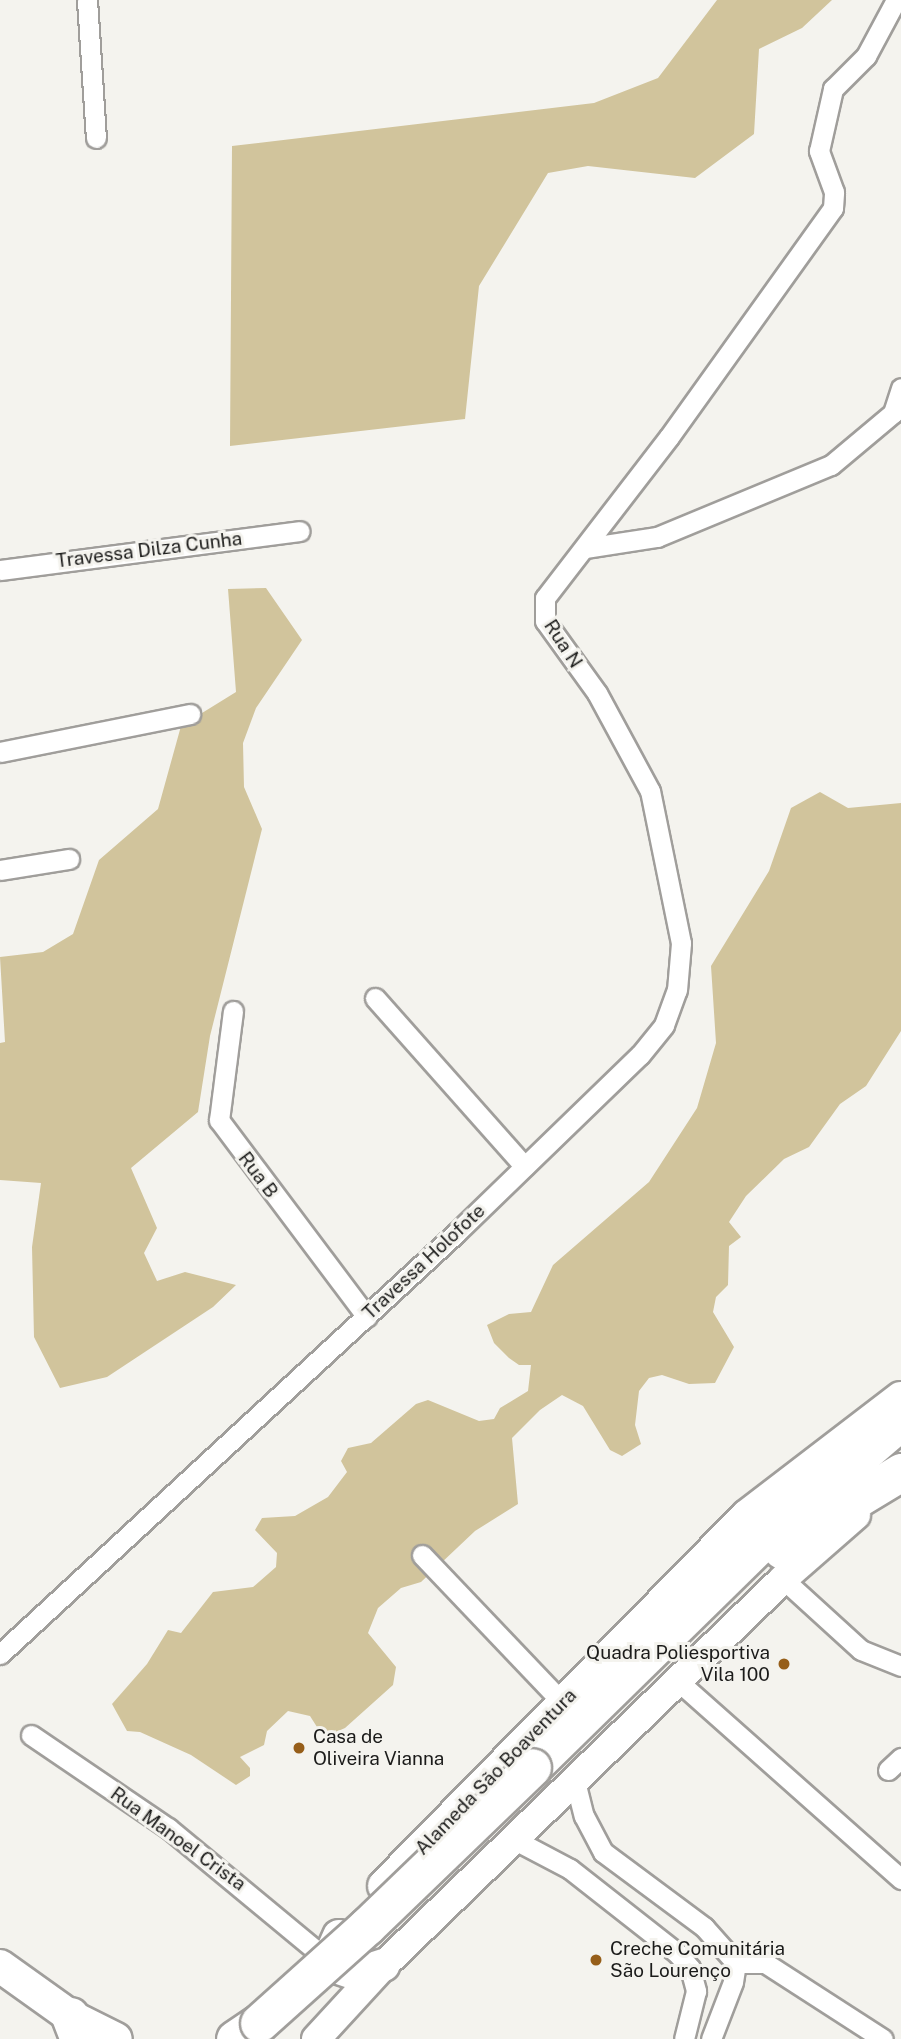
<!DOCTYPE html>
<html>
<head>
<meta charset="utf-8">
<style>
  body { margin:0 }
  #map { position:relative; width:901px; height:2039px; overflow:hidden; background:#f4f3ee; font-family:"Public Sans",sans-serif }
  div>[style] { position:absolute }
  [style*='--x'] { left:calc(var(--x)*1px); top:calc(var(--y)*1px); width:calc(var(--w)*1px); rotate:calc(var(--a)*1deg) }
  .green>* { inset:0; background:#d1c49c }
  .roads { filter:drop-shadow(2px 0 #a09e9b) drop-shadow(-2px 0 #a09e9b) drop-shadow(0 2px #a09e9b) drop-shadow(0 -2px #a09e9b) }
  .minor>* { height:19px; margin:-9.5px; padding:0 9.5px; transform-origin:9.5px; border-radius:9.5px; background:#fff }
  .secondary>* { height:28px; margin:-14px; padding:0 14px; transform-origin:14px; border-radius:14px; background:#fff }
  .primary>* { height:32px; margin:-16px; padding:0 16px; transform-origin:16px; border-radius:16px; background:#fff }
  .motorway>* { height:37px; margin:-18.5px; padding:0 18.5px; transform-origin:18.5px; border-radius:18.5px; background:#fff }
  .bridges { filter:drop-shadow(2px 0 #a09e9b) drop-shadow(-2px 0 #a09e9b) drop-shadow(0 2px #a09e9b) drop-shadow(0 -2px #a09e9b) }
  .motorway-bridge>* { height:37px; margin:-18.5px; padding:0 18.5px; transform-origin:18.5px; border-radius:18.5px; background:#fff }
  .dots>* { width:19px; height:19px; translate:-50% -50%; box-sizing:border-box; border:4px solid #f4f3ee; border-radius:50% }
  span { translate:-50% -50%; white-space:nowrap; text-align:center; line-height:1.15; -webkit-text-stroke:6px #f4f3ee; paint-order:stroke }
  .street-label { font-size:19px; color:#1b1b1a }
  .poi-label { font-size:19px; color:#1b1b1a }
  .right { translate:-100% -50%; text-align:right }
  .left { translate:0 -50%; text-align:left }
</style>
</head>
<body>
<div id="map">
  <div class="green">
    <i style="clip-path:polygon(717px 0,832px 0,802px 28px,759px 49px,754px 134px,695px 178px,588px 166px,548px 173px,479px 286px,465px 419px,230px 446px,232px 146px,594px 103px,658px 78px)"></i>
    <i style="clip-path:polygon(266px 588px,302px 640px,256px 708px,243px 743px,244px 787px,262px 829px,210px 1036px,198px 1112px,131px 1168px,157px 1228px,144px 1253px,157px 1281px,185px 1272px,236px 1285px,213px 1307px,107px 1377px,60px 1388px,34px 1337px,32px 1247px,41px 1183px,0 1180px,0 1043px,5px 1042px,0 957px,43px 952px,73px 934px,99px 860px,158px 809px,181px 726px,236px 692px,228px 589px)"></i>
    <i style="clip-path:polygon(820px 792px,848px 808px,901px 803px,901px 1031px,866px 1086px,840px 1104px,809px 1147px,784px 1159px,746px 1196px,729px 1222px,741px 1237px,729px 1246px,728px 1285px,716px 1297px,713px 1312px,734px 1347px,715px 1383px,689px 1384px,662px 1375px,649px 1378px,639px 1391px,635px 1425px,641px 1444px,622px 1456px,610px 1450px,583px 1406px,562px 1395px,540px 1410px,512px 1438px,518px 1504px,475px 1531px,421px 1582px,401px 1588px,378px 1608px,368px 1633px,396px 1667px,393px 1685px,345px 1728px,329px 1735px,317px 1727px,310px 1716px,288px 1711px,267px 1731px,264px 1745px,240px 1757px,250px 1768px,250px 1776px,236px 1785px,191px 1755px,140px 1732px,127px 1731px,112px 1704px,147px 1664px,168px 1630px,181px 1633px,213px 1592px,253px 1587px,276px 1567px,277px 1553px,255px 1530px,262px 1518px,295px 1516px,328px 1497px,347px 1472px,341px 1461px,348px 1448px,371px 1443px,416px 1404px,428px 1400px,479px 1421px,494px 1419px,500px 1408px,528px 1391px,531px 1365px,519px 1365px,509px 1358px,494px 1343px,487px 1325px,509px 1314px,531px 1312px,553px 1265px,649px 1182px,697px 1108px,716px 1043px,711px 966px,769px 871px,791px 808px)"></i>
  </div>
  <div class="roads">
    <div class="minor">
      <i style="--x:87;--y:0;--w:138;--a:86.3"></i>
      <i style="--x:585;--y:548;--w:73;--a:-8.7"></i>
      <i style="--x:657;--y:537;--w:188;--a:-22.5"></i>
      <i style="--x:831;--y:465;--w:81;--a:-40"></i>
      <i style="--x:893;--y:413;--w:26;--a:-72"></i>
      <i style="--x:0;--y:570;--w:302;--a:-7.4"></i>
      <i style="--x:0;--y:752;--w:194;--a:-11.3"></i>
      <i style="--x:0;--y:870;--w:70;--a:-9.1"></i>
      <i style="--x:375;--y:998;--w:225;--a:48.4"></i>
      <i style="--x:233;--y:1011;--w:110;--a:97.3"></i>
      <i style="--x:219;--y:1120;--w:246;--a:53.1"></i>
      <i style="--x:422;--y:1555;--w:204;--a:46.4"></i>
      <i style="--x:783;--y:1579;--w:105;--a:42.3"></i>
      <i style="--x:861;--y:1650;--w:43;--a:21.8"></i>
      <i style="--x:0;--y:1654;--w:621;--a:-42.71"></i>
      <i style="--x:456;--y:1233;--w:256;--a:-44.1"></i>
      <i style="--x:640;--y:1055;--w:38;--a:-51"></i>
      <i style="--x:664;--y:1025;--w:37;--a:-70"></i>
      <i style="--x:677;--y:990;--w:47;--a:-85.1"></i>
      <i style="--x:681;--y:943;--w:155;--a:-101.5"></i>
      <i style="--x:650;--y:791;--w:111;--a:-118.4"></i>
      <i style="--x:597;--y:693;--w:89;--a:-125.8"></i>
      <i style="--x:545;--y:621;--w:23;--a:-90"></i>
      <i style="--x:545;--y:598;--w:203;--a:-52.4"></i>
      <i style="--x:669;--y:437;--w:282;--a:-54.4"></i>
      <i style="--x:833;--y:208;--w:16;--a:-86"></i>
      <i style="--x:834;--y:192;--w:44;--a:-110.1"></i>
      <i style="--x:819;--y:151;--w:64;--a:-77.3"></i>
      <i style="--x:833;--y:89;--w:47;--a:-45"></i>
      <i style="--x:866;--y:56;--w:64;--a:-61.8"></i>
      <i style="--x:679;--y:1682;--w:297;--a:41.6"></i>
      <i style="--x:31;--y:1735;--w:166;--a:34.2"></i>
      <i style="--x:168;--y:1828;--w:195;--a:39.6"></i>
      <i style="--x:888;--y:1770;--w:18;--a:-43"></i>
      <i style="--x:575;--y:1781;--w:36;--a:76"></i>
      <i style="--x:584;--y:1816;--w:41;--a:62.2"></i>
      <i style="--x:603;--y:1852;--w:126;--a:36.6"></i>
      <i style="--x:704;--y:1927;--w:48;--a:48.4"></i>
      <i style="--x:736;--y:1963;--w:19;--a:99"></i>
      <i style="--x:733;--y:1982;--w:61;--a:111.1"></i>
      <i style="--x:515;--y:1840;--w:62;--a:27.8"></i>
      <i style="--x:570;--y:1869;--w:136;--a:38.1"></i>
      <i style="--x:677;--y:1953;--w:20;--a:49"></i>
      <i style="--x:690;--y:1968;--w:24;--a:75"></i>
      <i style="--x:696;--y:1991;--w:49;--a:104"></i>
      <i style="--x:736;--y:1963;--w:29;--a:0"></i>
      <i style="--x:765;--y:1963;--w:140;--a:32.8"></i>
    </div>
    <div class="secondary">
      <i style="--x:316;--y:2039;--w:100;--a:-47.4"></i>
      <i style="--x:384;--y:1965;--w:555;--a:-44.05"></i>
      <i style="--x:783;--y:1579;--w:97;--a:-41.2"></i>
    </div>
    <div class="primary">
      <i style="--x:384;--y:1886;--w:518;--a:-45.55"></i>
      <i style="--x:747;--y:1516;--w:194;--a:-37.5"></i>
      <i style="--x:339;--y:1936;--w:17;--a:114"></i>
      <i style="--x:332;--y:1952;--w:17;--a:66"></i>
      <i style="--x:339;--y:1968;--w:18;--a:19"></i>
      <i style="--x:356;--y:1974;--w:29;--a:-18"></i>
      <i style="--x:0;--y:1966;--w:86;--a:35.5"></i>
      <i style="--x:70;--y:2016;--w:51;--a:26.6"></i>
    </div>
    <div class="motorway">
      <i style="--x:782;--y:1550;--w:27;--a:-42"></i>
      <i style="--x:802;--y:1532;--w:116;--a:-31.2"></i>
      <i style="--x:532;--y:1767;--w:342;--a:-44.4"></i>
      <i style="--x:776;--y:1528;--w:165;--a:-40.6"></i>
      <i style="--x:70;--y:2016;--w:25;--a:69"></i>
      <i style="--x:235;--y:2039;--w:29;--a:-34"></i>
    </div>
  </div>
  <div class="bridges">
    <div class="motorway-bridge">
      <i style="--x:259;--y:2023;--w:145;--a:-41.9"></i>
      <i style="--x:367;--y:1926;--w:229;--a:-43.9"></i>
    </div>
  </div>
  <div class="dots">
    <i style="left:784px;top:1664px;background:#965e19"></i>
    <i style="left:299px;top:1748px;background:#965e19"></i>
    <i style="left:596px;top:1960px;background:#965e19"></i>
  </div>
  <div class="street-label">
    <span style="left:149px;top:550px;rotate:-7deg">Travessa Dilza Cunha</span>
    <span style="left:563px;top:644px;rotate:57deg">Rua N</span>
    <span style="left:258px;top:1175px;rotate:53deg">Rua B</span>
    <span style="left:424px;top:1262px;rotate:-43deg">Travessa Holofote</span>
    <span style="left:496px;top:1772px;rotate:-46deg">Alameda São Boaventura</span>
    <span style="left:178px;top:1839px;rotate:36deg">Rua Manoel Crista</span>
  </div>
  <div class="poi-label">
    <span class="right" style="left:770px;top:1664px">Quadra Poliesportiva<br>Vila 100</span>
    <span class="left" style="left:313px;top:1748px">Casa de<br>Oliveira Vianna</span>
    <span class="left" style="left:610px;top:1960px">Creche Comunitária<br>São Lourenço</span>
  </div>
</div>
</body>
</html>
